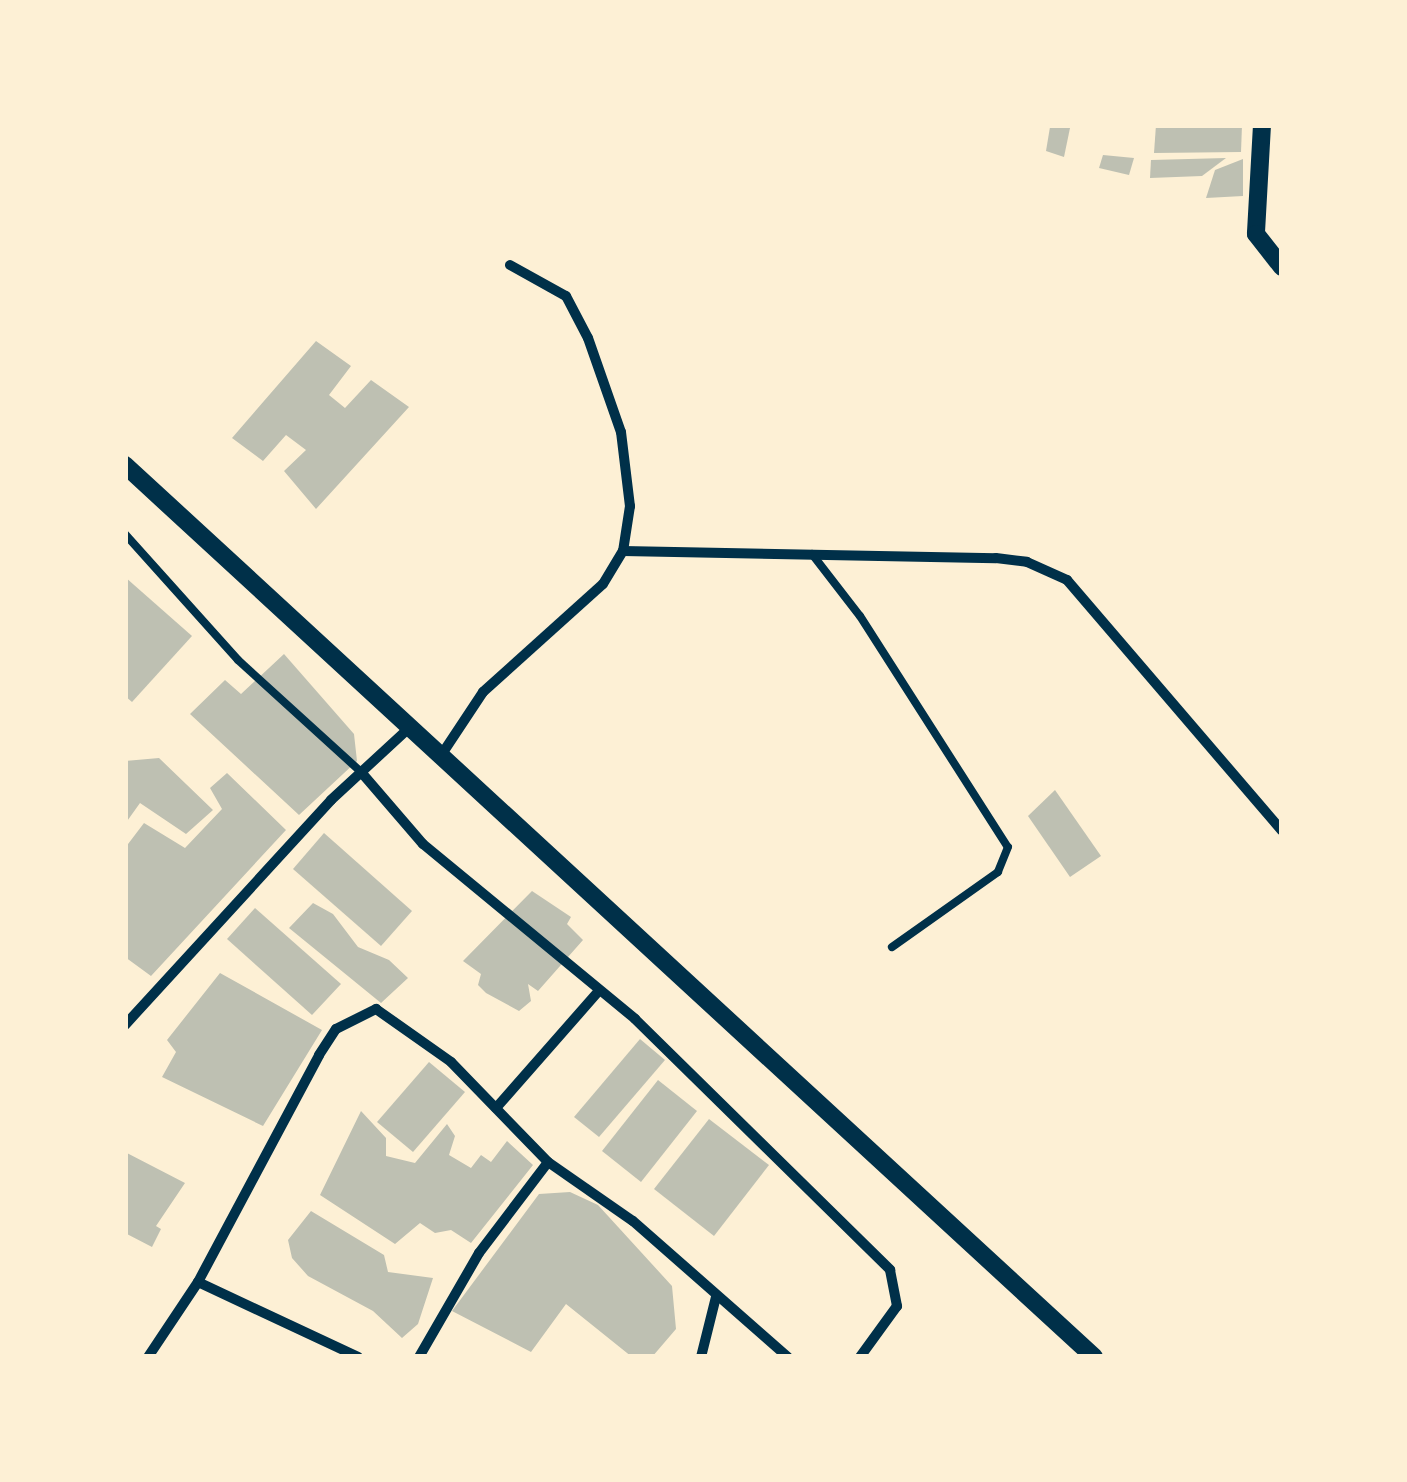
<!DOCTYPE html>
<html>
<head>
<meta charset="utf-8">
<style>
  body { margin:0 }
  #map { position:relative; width:1407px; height:1482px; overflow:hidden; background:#fdf0d5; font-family:Overpass,sans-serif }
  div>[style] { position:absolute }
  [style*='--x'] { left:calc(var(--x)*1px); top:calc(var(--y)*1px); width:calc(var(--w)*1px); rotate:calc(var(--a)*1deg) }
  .building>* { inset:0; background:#bec0b2 }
  .service>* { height:8px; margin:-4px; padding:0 4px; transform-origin:4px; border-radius:4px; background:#003049 }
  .minor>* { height:10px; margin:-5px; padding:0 5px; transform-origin:5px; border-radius:5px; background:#003049 }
  .tertiary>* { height:18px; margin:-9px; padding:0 9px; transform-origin:9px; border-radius:9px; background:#003049 }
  span { translate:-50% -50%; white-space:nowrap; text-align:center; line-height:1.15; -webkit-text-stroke:8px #fdf0d5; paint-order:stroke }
  .frame { position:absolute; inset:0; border:128px solid #fdf0d5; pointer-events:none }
</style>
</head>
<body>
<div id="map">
  <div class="building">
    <i style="clip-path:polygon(1156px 125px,1242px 125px,1241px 152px,1154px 153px)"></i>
    <i style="clip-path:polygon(1050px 127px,1070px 128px,1064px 157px,1046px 151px)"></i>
    <i style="clip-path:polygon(1103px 155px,1134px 158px,1129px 175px,1099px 168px)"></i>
    <i style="clip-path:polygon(1226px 158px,1202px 176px,1150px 178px,1151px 160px)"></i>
    <i style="clip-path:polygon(1243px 159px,1243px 196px,1206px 198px,1215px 170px)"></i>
    <i style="clip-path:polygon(316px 341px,351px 366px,329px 395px,345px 408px,371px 380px,409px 407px,316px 509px,284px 471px,306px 450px,286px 435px,263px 461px,232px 438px)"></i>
    <i style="clip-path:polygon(125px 577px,192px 636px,132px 702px,125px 696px)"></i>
    <i style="clip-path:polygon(284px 654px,354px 734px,357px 761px,299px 815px,190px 714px,225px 680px,241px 694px)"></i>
    <i style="clip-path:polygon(159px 758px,213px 810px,186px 834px,140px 803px,125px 824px,125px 761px)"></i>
    <i style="clip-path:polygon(227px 773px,286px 830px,151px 976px,125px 957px,125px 848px,144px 823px,185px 848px,222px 809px,210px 788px)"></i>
    <i style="clip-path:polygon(1055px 790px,1101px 856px,1070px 877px,1028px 816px)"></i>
    <i style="clip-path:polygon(324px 833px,412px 911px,381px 946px,293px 869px)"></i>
    <i style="clip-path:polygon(532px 891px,571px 917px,567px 924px,583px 940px,538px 991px,528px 984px,531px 1001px,519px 1011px,486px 993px,478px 985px,481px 974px,463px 961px)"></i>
    <i style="clip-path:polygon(313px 903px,333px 914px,358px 947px,389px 960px,408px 978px,381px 1003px,289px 928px)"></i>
    <i style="clip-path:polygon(255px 908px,341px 984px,312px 1015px,227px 939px)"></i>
    <i style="clip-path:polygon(220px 973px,322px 1030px,263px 1126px,162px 1077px,176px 1052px,167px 1040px)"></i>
    <i style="clip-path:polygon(640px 1039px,665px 1060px,599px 1137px,574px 1117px)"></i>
    <i style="clip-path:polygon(429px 1062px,465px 1092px,413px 1152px,377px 1122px)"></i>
    <i style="clip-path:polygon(658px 1080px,697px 1111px,641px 1182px,602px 1151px)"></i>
    <i style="clip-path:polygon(361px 1111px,386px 1138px,386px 1156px,415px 1163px,447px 1124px,455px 1136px,449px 1155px,471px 1168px,481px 1155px,491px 1162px,507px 1141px,533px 1165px,471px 1243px,451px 1230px,435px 1233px,420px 1223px,395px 1244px,320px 1195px)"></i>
    <i style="clip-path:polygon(709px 1119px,769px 1165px,714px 1236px,654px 1189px)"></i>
    <i style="clip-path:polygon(125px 1152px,185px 1183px,156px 1226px,161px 1229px,152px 1247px,125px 1233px)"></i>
    <i style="clip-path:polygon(570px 1192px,598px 1205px,672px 1286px,676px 1329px,652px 1357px,632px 1357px,566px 1304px,531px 1352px,452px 1311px,539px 1194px)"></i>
    <i style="clip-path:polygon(311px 1211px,384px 1255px,388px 1272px,433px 1278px,418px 1324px,402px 1338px,373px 1311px,308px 1276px,292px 1258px,288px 1240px)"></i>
  </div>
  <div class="service">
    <i style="--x:125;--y:534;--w:169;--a:48.1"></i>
    <i style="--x:238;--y:660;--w:166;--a:42.3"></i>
    <i style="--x:812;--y:554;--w:78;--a:52.3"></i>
    <i style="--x:860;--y:616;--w:274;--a:57.4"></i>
    <i style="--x:1008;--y:847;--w:27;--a:112"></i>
    <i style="--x:998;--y:872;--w:130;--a:144.7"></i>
  </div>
  <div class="minor">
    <i style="--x:510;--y:265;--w:64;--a:29"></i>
    <i style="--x:566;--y:296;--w:47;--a:62.4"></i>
    <i style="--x:588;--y:338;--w:100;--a:70.7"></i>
    <i style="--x:621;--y:432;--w:75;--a:83.1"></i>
    <i style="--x:630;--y:506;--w:46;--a:98.8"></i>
    <i style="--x:440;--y:757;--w:78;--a:-56.5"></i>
    <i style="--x:483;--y:692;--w:161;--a:-42"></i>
    <i style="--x:603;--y:584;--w:39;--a:-59"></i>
    <i style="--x:623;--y:551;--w:373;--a:1.1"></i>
    <i style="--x:996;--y:558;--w:31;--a:7"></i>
    <i style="--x:1027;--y:562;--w:44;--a:24.2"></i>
    <i style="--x:1067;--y:580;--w:330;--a:49.4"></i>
    <i style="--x:361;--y:772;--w:95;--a:49.3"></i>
    <i style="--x:423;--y:844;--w:275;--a:39.5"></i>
    <i style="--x:635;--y:1019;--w:358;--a:44.5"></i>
    <i style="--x:890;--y:1270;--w:37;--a:79"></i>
    <i style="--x:897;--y:1306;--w:63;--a:126"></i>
    <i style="--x:125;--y:1025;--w:305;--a:-47.5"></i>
    <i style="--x:331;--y:800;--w:106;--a:-42.7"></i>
    <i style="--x:496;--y:1108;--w:154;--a:-48.7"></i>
    <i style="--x:198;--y:1282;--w:177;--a:25.1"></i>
    <i style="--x:148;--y:1357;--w:90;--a:-56.3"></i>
    <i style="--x:198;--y:1282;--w:257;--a:-61.9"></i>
    <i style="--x:319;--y:1055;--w:31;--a:-57"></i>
    <i style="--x:336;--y:1029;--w:45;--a:-26.6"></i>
    <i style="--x:376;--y:1009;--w:92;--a:35.2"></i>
    <i style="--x:451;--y:1062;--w:139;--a:45.9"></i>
    <i style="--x:548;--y:1162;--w:103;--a:34.8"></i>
    <i style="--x:633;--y:1221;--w:206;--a:41.3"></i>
    <i style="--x:419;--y:1357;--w:120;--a:-60"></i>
    <i style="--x:479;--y:1253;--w:114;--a:-52.8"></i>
    <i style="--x:701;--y:1357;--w:62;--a:-76"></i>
  </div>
  <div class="tertiary">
    <i style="--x:1262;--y:125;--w:109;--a:93.2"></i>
    <i style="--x:1256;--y:234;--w:42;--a:51.8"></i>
    <i style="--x:125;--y:465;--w:1317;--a:42.63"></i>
  </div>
  <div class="frame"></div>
</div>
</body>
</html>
